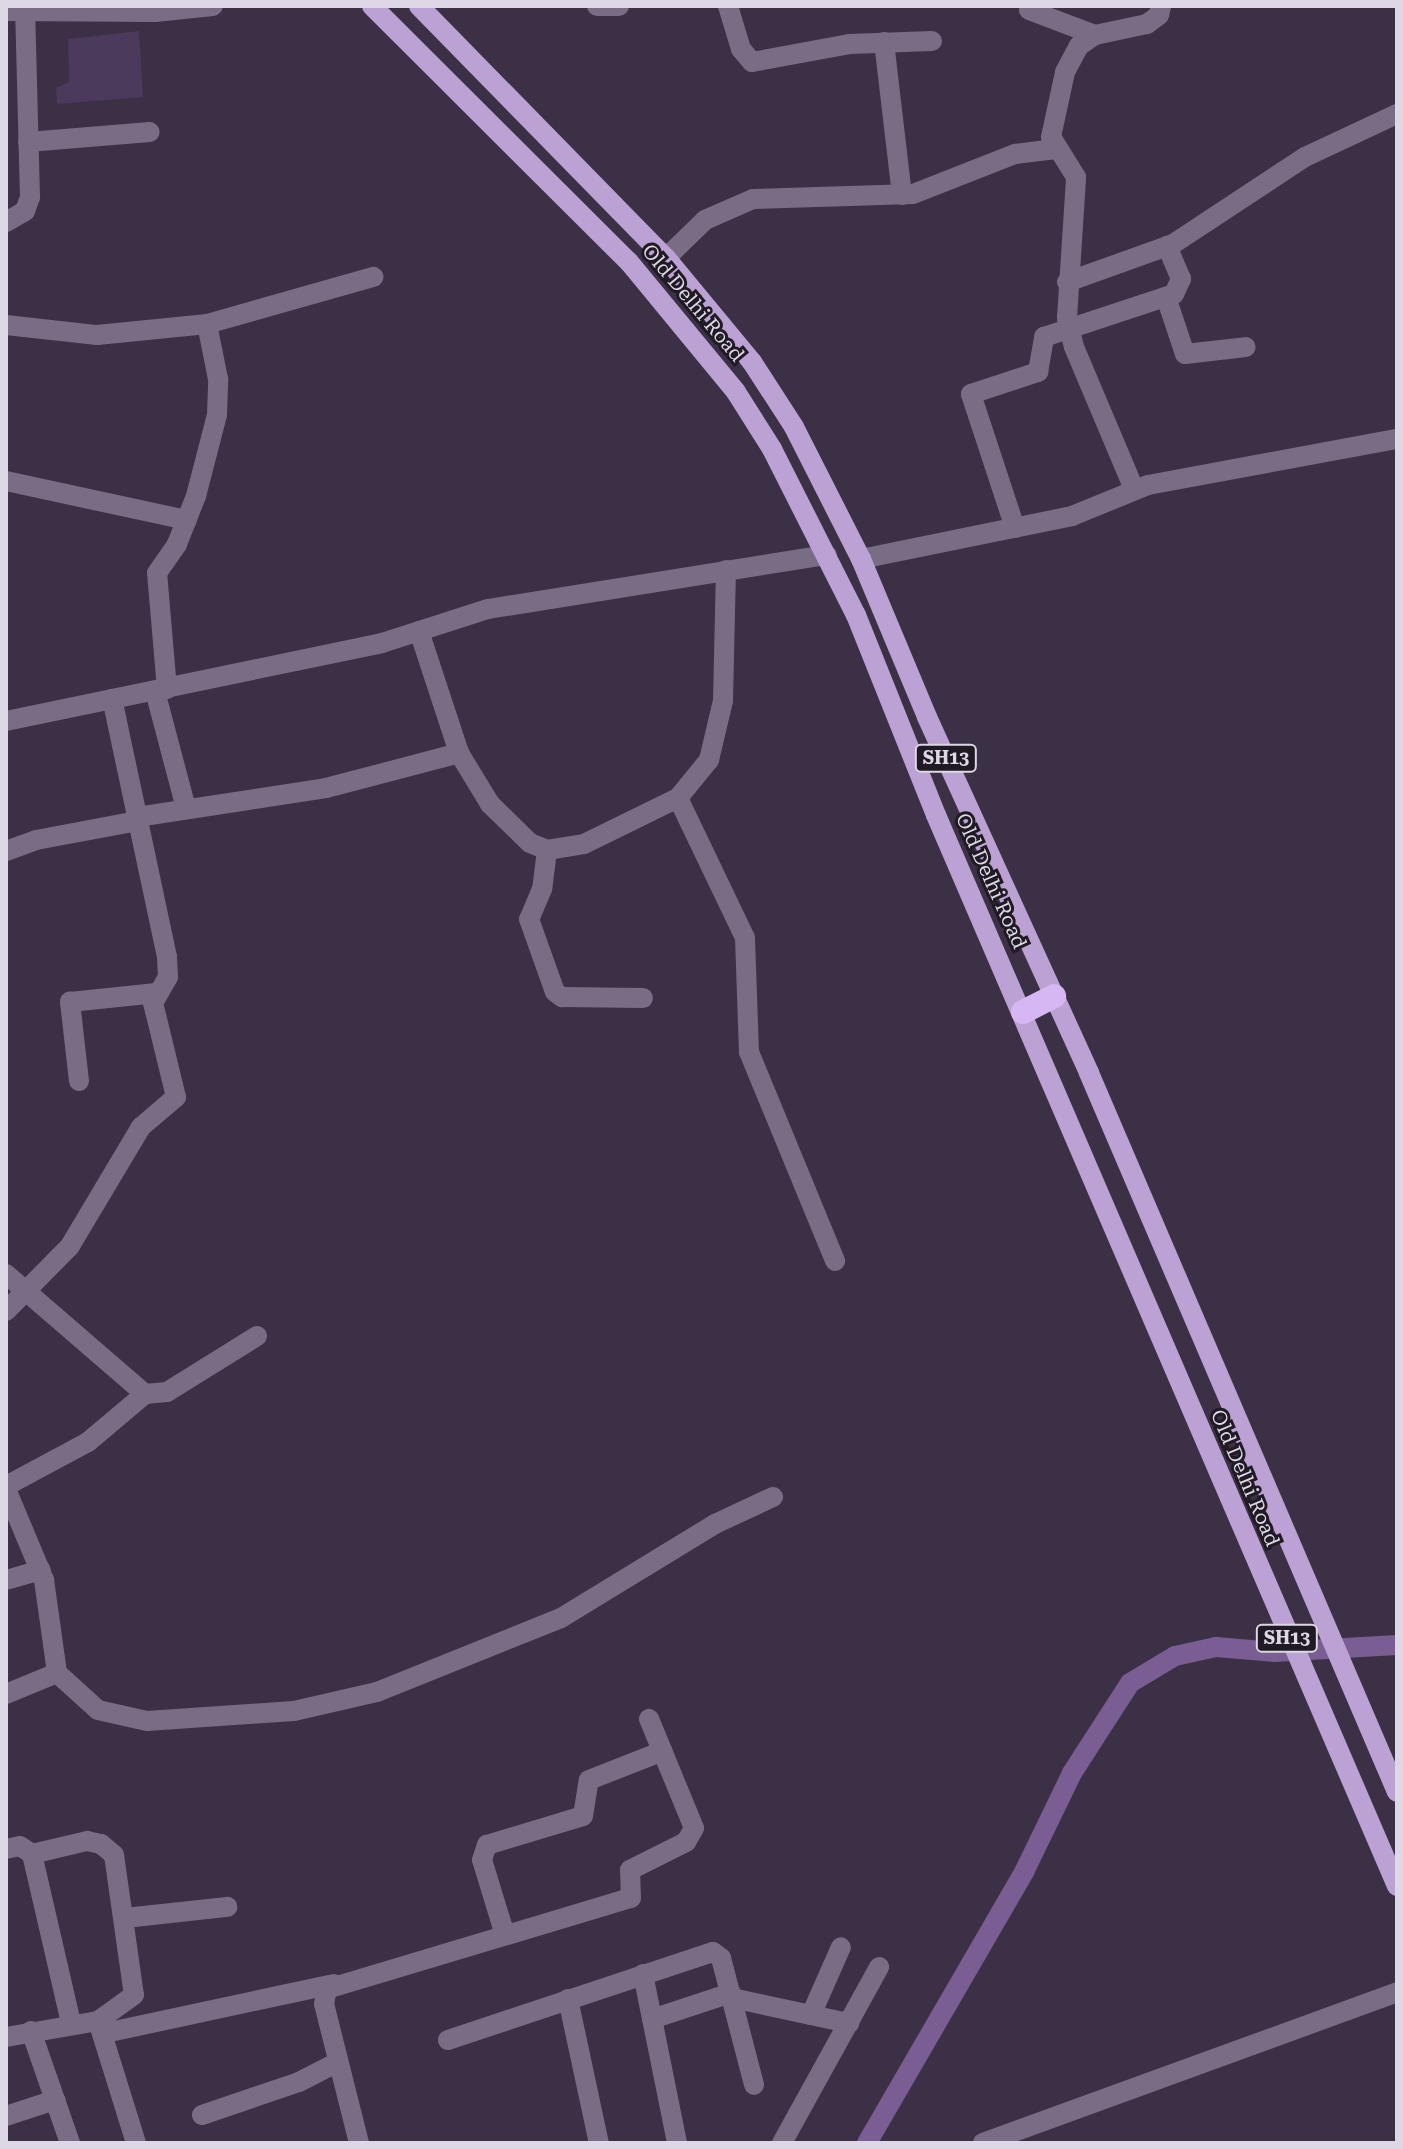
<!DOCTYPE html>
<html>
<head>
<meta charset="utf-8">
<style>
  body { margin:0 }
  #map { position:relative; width:1403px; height:2149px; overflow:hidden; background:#3b3045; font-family:"Roboto Serif",serif }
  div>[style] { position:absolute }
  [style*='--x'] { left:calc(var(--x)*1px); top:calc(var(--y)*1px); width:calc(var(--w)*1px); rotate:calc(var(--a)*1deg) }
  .green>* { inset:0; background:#4c3a5c }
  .canal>* { height:20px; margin:-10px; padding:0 10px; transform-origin:10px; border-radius:10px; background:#795d93 }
  .minor>* { height:20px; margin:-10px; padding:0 10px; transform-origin:10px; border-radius:10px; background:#796d85 }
  .major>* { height:20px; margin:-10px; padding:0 10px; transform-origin:10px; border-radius:10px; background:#bca2d4 }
  .highway>* { height:24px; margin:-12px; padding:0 12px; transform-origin:12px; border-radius:12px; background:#d6b7f4 }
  span { translate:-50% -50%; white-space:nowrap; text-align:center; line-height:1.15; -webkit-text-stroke:6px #1f1a24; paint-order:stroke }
  .shield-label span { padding:2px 6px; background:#1f1a24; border:2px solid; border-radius:6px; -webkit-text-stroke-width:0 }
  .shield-label { font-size:18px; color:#ded7e5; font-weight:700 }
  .street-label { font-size:20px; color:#ded7e5 }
  .frame { position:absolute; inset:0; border:8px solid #ded7e5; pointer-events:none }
</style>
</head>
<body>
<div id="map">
  <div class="green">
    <i style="clip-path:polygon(139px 31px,143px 97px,57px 104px,56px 88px,69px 82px,68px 39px)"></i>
  </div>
  <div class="canal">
    <i style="--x:867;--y:2143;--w:315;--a:-59.9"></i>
    <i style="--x:1025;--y:1870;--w:108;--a:-64.1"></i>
    <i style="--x:1072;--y:1773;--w:107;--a:-57.2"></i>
    <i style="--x:1130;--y:1683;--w:52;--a:-31"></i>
    <i style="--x:1175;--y:1656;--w:42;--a:-12.4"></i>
    <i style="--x:1216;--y:1647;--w:59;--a:4.8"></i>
    <i style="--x:1275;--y:1652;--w:122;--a:-3.3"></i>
  </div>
  <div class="minor">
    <i style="--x:597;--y:6;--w:22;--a:0"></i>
    <i style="--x:728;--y:6;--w:45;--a:73.2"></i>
    <i style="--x:741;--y:49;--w:17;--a:50"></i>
    <i style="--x:752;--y:62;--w:100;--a:-10.4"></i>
    <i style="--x:850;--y:44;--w:82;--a:-2.1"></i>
    <i style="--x:1029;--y:10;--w:71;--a:20.7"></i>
    <i style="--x:6;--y:11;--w:149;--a:0.4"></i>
    <i style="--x:155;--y:12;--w:58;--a:-5.9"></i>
    <i style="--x:884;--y:42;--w:154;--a:83.3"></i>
    <i style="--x:28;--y:142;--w:122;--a:-4.7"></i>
    <i style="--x:6;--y:222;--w:22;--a:-30"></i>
    <i style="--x:25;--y:211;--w:15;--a:-70"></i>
    <i style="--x:30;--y:197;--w:186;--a:-91.5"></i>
    <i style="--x:666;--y:258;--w:54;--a:-44.3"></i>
    <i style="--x:705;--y:220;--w:52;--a:-23.6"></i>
    <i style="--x:753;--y:199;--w:160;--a:-1.8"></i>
    <i style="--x:913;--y:194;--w:110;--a:-21.4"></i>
    <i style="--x:1015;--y:154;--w:39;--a:-7"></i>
    <i style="--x:1067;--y:282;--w:113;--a:-19.7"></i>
    <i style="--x:1173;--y:244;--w:158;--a:-33.4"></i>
    <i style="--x:1305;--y:157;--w:102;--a:-25.1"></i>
    <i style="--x:1166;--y:297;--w:60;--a:71.6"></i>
    <i style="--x:1185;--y:354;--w:61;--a:-6.5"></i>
    <i style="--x:6;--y:325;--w:92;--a:6.3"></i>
    <i style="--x:97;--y:335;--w:111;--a:-5.7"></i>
    <i style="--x:207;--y:324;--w:173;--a:-15.8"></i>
    <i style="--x:6;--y:481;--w:185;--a:12.2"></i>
    <i style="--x:1134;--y:489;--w:154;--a:-112.9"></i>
    <i style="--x:1074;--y:347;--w:30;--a:-104"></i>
    <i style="--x:1067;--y:318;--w:141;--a:-86.3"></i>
    <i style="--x:1076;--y:177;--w:47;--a:-122"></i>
    <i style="--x:1051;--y:137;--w:66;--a:-77.8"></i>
    <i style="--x:1065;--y:72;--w:30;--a:-62"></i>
    <i style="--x:1079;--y:46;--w:19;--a:-35"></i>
    <i style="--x:1095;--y:35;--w:53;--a:-11.9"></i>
    <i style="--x:1147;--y:24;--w:15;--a:-37"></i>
    <i style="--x:1159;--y:15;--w:9;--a:-77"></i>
    <i style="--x:1015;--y:528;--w:141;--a:-108.2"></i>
    <i style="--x:971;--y:394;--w:71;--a:-18.2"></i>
    <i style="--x:1038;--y:372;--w:36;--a:-80"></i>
    <i style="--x:1044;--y:337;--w:137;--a:-18.3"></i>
    <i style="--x:1174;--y:294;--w:17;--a:-65"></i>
    <i style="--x:1181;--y:279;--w:36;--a:-113"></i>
    <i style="--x:861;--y:559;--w:215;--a:-11.5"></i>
    <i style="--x:1072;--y:516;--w:82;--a:-22.2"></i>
    <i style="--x:1148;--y:485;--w:253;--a:-10.5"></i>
    <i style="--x:419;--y:631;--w:128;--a:71.8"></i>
    <i style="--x:459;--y:753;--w:60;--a:58.7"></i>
    <i style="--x:490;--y:804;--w:56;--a:44.3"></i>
    <i style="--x:530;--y:843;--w:18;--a:22"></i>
    <i style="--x:547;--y:850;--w:37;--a:-9"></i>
    <i style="--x:584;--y:844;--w:105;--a:-26.1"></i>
    <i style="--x:678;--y:798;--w:49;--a:-50.8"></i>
    <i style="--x:709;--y:760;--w:61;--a:-76.7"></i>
    <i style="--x:723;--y:701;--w:131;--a:-88.7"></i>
    <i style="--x:167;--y:689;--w:116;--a:-94.9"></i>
    <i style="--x:157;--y:573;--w:35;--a:-55"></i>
    <i style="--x:177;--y:544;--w:52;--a:-68.4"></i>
    <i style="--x:196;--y:496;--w:84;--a:-75.5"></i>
    <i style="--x:217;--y:415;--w:36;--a:-88"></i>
    <i style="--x:218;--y:379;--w:56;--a:-101.3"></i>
    <i style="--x:155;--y:691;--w:121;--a:75.2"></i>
    <i style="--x:6;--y:721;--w:384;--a:-11.7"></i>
    <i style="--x:382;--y:643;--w:111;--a:-17.8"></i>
    <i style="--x:488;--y:609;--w:343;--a:-9.1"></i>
    <i style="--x:678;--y:798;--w:155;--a:64.4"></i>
    <i style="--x:745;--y:938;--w:114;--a:88"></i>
    <i style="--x:749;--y:1052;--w:226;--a:67.6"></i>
    <i style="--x:137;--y:817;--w:191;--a:-8.7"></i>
    <i style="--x:326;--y:788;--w:138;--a:-14.7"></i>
    <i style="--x:547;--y:850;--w:39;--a:97"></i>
    <i style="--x:542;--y:889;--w:33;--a:113"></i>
    <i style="--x:529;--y:919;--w:77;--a:70.4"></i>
    <i style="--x:555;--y:992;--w:9;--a:36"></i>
    <i style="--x:562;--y:997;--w:81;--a:0.7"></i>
    <i style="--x:6;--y:851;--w:32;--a:-20"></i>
    <i style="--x:36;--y:840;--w:104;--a:-10.6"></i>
    <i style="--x:79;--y:1081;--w:80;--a:-96.5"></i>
    <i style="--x:70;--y:1002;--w:87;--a:-5.9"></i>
    <i style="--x:6;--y:1274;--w:184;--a:40.8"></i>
    <i style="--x:145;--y:1394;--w:22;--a:-5"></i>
    <i style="--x:167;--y:1392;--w:106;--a:-31.9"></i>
    <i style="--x:6;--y:1311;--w:91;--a:-45.4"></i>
    <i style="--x:70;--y:1246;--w:139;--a:-59.2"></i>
    <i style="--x:141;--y:1127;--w:46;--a:-40.6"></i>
    <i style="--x:176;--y:1097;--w:97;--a:-103.7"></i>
    <i style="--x:153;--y:1003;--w:30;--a:-60"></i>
    <i style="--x:168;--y:977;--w:20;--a:-93"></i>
    <i style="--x:167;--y:957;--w:264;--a:-102"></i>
    <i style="--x:6;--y:1486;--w:93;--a:-28.2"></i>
    <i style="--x:88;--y:1442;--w:75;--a:-40.1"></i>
    <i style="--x:6;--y:1489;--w:99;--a:67.3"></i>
    <i style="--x:44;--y:1580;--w:94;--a:82"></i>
    <i style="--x:57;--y:1673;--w:55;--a:42.1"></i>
    <i style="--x:98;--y:1710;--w:50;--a:12.7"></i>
    <i style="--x:147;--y:1721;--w:147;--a:-3.9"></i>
    <i style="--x:294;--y:1711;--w:85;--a:-12.9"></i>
    <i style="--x:377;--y:1692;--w:198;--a:-21.9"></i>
    <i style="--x:561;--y:1618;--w:180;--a:-31.4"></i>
    <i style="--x:715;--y:1524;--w:64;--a:-25"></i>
    <i style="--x:6;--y:1580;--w:36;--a:-16"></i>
    <i style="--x:6;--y:1694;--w:55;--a:-22.4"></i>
    <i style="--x:6;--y:1849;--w:14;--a:-12"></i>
    <i style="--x:20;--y:1846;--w:14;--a:34"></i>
    <i style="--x:32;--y:1854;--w:173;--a:77"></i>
    <i style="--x:32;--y:1854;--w:57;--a:-13.3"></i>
    <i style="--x:87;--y:1841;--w:14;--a:12"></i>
    <i style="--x:101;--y:1844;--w:17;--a:40"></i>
    <i style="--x:114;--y:1855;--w:141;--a:81.9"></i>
    <i style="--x:134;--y:1995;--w:44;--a:144.2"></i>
    <i style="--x:125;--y:1918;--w:103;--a:-6.2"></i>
    <i style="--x:505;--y:1935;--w:78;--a:-107"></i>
    <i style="--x:482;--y:1860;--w:16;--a:-72"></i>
    <i style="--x:487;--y:1845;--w:100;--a:-16.8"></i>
    <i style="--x:583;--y:1816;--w:36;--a:-81"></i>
    <i style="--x:589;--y:1780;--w:79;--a:-21.4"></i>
    <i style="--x:643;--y:1974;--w:172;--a:78.6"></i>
    <i style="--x:732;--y:1998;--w:120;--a:12.1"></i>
    <i style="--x:568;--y:1999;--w:147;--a:77.9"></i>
    <i style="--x:811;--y:2015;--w:74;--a:-66.2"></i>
    <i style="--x:652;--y:2019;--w:83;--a:-18.2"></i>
    <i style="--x:31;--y:2031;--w:119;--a:70.8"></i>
    <i style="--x:105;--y:2033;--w:234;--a:-12.1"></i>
    <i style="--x:6;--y:2037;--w:93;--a:-9.9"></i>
    <i style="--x:98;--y:2021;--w:128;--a:72.7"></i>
    <i style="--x:448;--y:2040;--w:279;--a:-18.4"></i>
    <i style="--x:713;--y:1952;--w:10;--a:37"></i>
    <i style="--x:721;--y:1958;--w:131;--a:75.4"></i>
    <i style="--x:202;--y:2115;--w:102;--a:-18.8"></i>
    <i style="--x:299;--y:2082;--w:44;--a:-27.1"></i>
    <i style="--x:6;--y:2116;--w:52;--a:-18.1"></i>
    <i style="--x:359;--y:2143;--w:143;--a:-104.1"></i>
    <i style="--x:324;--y:2004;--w:15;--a:-79"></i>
    <i style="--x:327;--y:1989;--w:317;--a:-16.7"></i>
    <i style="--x:631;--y:1898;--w:28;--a:-92"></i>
    <i style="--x:630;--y:1870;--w:63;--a:-26.6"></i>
    <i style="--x:686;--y:1842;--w:16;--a:-60"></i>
    <i style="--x:694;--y:1828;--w:118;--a:-112.4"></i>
    <i style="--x:782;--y:2143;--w:201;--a:-61.1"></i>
    <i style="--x:983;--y:2143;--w:441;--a:-20"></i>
  </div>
  <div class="major">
    <i style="--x:372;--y:6;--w:363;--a:44.9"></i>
    <i style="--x:629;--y:262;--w:168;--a:50.5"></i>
    <i style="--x:736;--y:392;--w:67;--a:57.7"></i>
    <i style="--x:772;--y:449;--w:186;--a:63.2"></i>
    <i style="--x:856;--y:615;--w:215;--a:68.2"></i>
    <i style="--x:936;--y:815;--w:1166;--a:66.71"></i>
    <i style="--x:419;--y:6;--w:353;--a:45.6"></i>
    <i style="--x:666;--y:258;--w:135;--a:50.4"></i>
    <i style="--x:752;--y:362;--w:77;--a:57.1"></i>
    <i style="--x:794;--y:427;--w:148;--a:63.1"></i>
    <i style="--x:861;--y:559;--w:171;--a:67.3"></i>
    <i style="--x:927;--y:717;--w:391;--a:65.5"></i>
    <i style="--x:1089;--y:1073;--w:782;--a:66.81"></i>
  </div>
  <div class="highway">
    <i style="--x:1023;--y:1012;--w:35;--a:-27"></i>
  </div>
  <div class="shield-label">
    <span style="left:946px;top:758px">SH13</span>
    <span style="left:1287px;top:1638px">SH13</span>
  </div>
  <div class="street-label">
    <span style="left:693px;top:303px;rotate:50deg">Old Delhi Road</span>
    <span style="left:991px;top:881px;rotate:66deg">Old Delhi Road</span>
    <span style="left:1245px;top:1478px;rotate:67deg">Old Delhi Road</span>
  </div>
  <div class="frame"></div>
</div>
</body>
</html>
